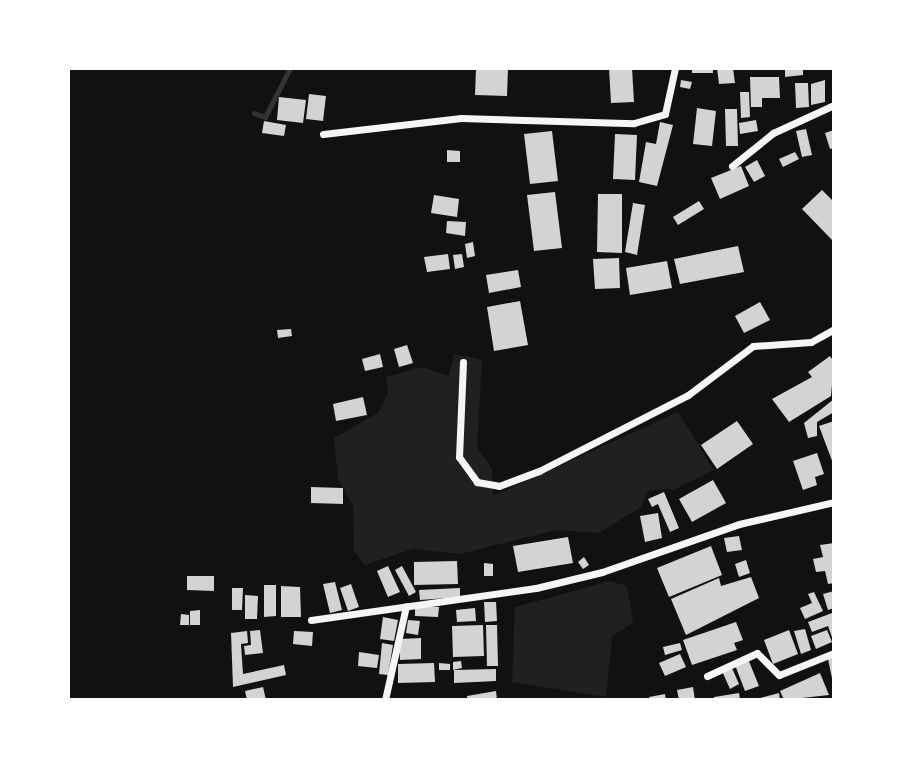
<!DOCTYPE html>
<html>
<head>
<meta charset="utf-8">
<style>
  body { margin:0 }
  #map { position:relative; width:902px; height:768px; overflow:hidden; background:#111; font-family:"DejaVu Sans",sans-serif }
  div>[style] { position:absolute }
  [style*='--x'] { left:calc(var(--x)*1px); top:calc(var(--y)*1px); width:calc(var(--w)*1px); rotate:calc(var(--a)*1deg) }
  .green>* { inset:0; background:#202020 }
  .stream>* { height:5px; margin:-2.5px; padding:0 2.5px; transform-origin:2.5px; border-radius:2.5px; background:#333 }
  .building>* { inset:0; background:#d3d3d3 }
  .minor>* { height:7px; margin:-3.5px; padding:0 3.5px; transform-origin:3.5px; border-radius:3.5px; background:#f5f5f5 }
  span { translate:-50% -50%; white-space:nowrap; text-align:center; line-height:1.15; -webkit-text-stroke:7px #fff; paint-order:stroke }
  .frame { position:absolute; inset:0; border:70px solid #fff; pointer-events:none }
</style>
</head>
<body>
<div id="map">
  <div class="green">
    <i style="clip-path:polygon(454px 354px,482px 360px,477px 448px,492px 468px,493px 496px,678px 412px,714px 470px,675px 489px,649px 490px,641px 507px,599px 533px,556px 530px,460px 554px,413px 549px,365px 565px,354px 551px,353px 506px,338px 479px,334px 438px,378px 413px,388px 393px,386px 377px,423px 367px,449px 376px)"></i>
    <i style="clip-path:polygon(610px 581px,627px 586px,633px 623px,612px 636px,606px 697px,512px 682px,515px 607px)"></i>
  </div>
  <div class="stream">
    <i style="--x:254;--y:113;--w:12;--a:20"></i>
    <i style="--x:265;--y:117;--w:55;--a:-63"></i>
  </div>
  <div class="building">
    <i style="clip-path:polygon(476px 68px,508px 68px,507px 96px,475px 95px)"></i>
    <i style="clip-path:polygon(609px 68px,632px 68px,634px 102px,611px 103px)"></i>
    <i style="clip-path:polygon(692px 68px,713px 68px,713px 73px,692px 73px)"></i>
    <i style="clip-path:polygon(717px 68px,733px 68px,735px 83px,719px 84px)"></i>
    <i style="clip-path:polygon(785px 68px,803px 68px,803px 75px,785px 77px)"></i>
    <i style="clip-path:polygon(750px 77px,779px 77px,780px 98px,762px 98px,762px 107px,751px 107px)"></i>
    <i style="clip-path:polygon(681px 80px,692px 82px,690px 89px,680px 87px)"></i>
    <i style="clip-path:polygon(825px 80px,825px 102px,811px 105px,811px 84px)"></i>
    <i style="clip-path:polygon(795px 83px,808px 83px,809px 107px,796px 108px)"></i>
    <i style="clip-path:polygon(740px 92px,749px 92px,750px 117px,741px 118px)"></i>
    <i style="clip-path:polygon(309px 94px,326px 96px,323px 121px,306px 119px)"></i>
    <i style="clip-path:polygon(279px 97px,306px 100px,303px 123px,277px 120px)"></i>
    <i style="clip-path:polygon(697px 108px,716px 111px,712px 146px,693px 144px)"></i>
    <i style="clip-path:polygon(725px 109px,737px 109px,738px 146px,726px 146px)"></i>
    <i style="clip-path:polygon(756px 120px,758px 131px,740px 134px,739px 123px)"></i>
    <i style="clip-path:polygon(264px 121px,286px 125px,284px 136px,262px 133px)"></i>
    <i style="clip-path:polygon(660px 122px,673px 125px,657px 186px,639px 182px,646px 142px,656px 144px)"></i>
    <i style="clip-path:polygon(806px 129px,812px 155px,802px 157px,796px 131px)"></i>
    <i style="clip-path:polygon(834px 130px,834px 148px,830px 149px,825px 133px)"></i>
    <i style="clip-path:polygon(552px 131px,558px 181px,530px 184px,524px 134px)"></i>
    <i style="clip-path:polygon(615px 134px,637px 135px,635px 180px,613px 179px)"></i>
    <i style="clip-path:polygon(447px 150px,460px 151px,460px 162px,447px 162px)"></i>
    <i style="clip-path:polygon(795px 152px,799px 159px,783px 167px,779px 159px)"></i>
    <i style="clip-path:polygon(757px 160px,765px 176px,754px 182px,745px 167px)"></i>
    <i style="clip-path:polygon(741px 166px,749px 186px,720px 199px,711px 178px)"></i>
    <i style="clip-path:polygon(822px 190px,834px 202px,834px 242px,802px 209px)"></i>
    <i style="clip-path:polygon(555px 192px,562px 248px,534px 251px,527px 195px)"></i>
    <i style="clip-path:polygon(598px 194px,622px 194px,622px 253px,597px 252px)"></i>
    <i style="clip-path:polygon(434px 195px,459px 199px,457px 217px,431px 213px)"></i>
    <i style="clip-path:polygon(699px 201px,704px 209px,678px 225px,673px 217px)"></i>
    <i style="clip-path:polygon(633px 203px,645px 205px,637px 255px,625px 252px)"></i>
    <i style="clip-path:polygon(447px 221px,466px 222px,465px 236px,446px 233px)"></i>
    <i style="clip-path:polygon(473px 242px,475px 256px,467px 258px,465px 244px)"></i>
    <i style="clip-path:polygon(738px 246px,744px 272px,680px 284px,674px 259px)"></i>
    <i style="clip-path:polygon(448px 254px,450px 269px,427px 272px,424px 257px)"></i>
    <i style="clip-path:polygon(462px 254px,464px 267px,455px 269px,453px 255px)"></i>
    <i style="clip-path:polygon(619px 258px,620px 288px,595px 289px,593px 259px)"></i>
    <i style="clip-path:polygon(667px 261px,672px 288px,630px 295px,626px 268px)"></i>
    <i style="clip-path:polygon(518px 270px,521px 287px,489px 293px,486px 275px)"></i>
    <i style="clip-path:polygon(520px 301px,528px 345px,494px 351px,487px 307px)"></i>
    <i style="clip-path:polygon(760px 302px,770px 320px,744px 333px,735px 316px)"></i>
    <i style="clip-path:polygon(291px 329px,292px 336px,278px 338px,277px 330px)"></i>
    <i style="clip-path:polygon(407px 345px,413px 363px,399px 367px,394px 349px)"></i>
    <i style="clip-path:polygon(380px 354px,383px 367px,365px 371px,362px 359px)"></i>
    <i style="clip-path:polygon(830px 356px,834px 362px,831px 396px,789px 422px,772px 399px,812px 377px,808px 372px)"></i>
    <i style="clip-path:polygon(363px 397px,367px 415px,336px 421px,333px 404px)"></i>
    <i style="clip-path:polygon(834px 399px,834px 412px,817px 422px,817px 436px,808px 438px,804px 423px)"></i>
    <i style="clip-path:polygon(737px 421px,753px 444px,717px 469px,701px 445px)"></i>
    <i style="clip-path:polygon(834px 421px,834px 466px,819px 426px)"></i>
    <i style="clip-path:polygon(817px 453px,824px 474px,815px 477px,817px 485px,803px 490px,793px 461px)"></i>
    <i style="clip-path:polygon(713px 480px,726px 503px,692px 522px,679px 499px)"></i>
    <i style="clip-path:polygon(311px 487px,343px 488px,343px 504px,311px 503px)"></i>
    <i style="clip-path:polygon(664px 492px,679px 528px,670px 532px,658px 504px,652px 507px,648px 499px)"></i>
    <i style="clip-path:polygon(658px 513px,662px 538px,645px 542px,640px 516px)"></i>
    <i style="clip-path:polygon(739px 536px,742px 550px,727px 552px,724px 538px)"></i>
    <i style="clip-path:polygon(568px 537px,573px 563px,518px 572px,513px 546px)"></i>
    <i style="clip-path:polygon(834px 543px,834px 583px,828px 584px,825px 571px,816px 572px,813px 559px,823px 557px,820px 545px)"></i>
    <i style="clip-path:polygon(711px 546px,722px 575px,669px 597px,657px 568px)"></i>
    <i style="clip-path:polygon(584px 557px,589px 565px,583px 569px,578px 562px)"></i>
    <i style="clip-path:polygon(746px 560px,750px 573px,739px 577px,735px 564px)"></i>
    <i style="clip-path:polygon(457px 561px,458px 584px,414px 585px,414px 562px)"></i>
    <i style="clip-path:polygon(484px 563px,493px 564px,493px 576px,484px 576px)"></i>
    <i style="clip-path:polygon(388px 566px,400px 592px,388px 597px,377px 571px)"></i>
    <i style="clip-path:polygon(402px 566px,416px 592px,409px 596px,395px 570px)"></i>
    <i style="clip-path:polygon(187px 576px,214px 576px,214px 591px,187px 590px)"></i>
    <i style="clip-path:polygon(751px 577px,759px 598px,686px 635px,671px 599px,719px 578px,721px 586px)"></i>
    <i style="clip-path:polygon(335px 582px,342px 610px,330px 613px,323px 584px)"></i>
    <i style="clip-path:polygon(351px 584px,359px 607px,348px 611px,340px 588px)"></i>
    <i style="clip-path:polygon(264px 585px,276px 585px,276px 616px,264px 617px)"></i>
    <i style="clip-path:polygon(281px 586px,300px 587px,301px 617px,281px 617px)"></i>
    <i style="clip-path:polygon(232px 588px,243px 588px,242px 610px,232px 610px)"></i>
    <i style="clip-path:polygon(460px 588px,460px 597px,420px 600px,419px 590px)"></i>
    <i style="clip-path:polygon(834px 591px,834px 608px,828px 610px,823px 594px)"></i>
    <i style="clip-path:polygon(814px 592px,823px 611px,805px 619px,800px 608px,812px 603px,808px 594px)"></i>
    <i style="clip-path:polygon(245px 595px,258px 596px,257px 619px,245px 619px)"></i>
    <i style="clip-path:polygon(484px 602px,496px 602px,497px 621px,485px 622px)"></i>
    <i style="clip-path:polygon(415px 606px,439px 607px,438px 617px,415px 616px)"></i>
    <i style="clip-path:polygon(475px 608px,476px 621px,457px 622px,456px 610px)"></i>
    <i style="clip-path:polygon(200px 610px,200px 625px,190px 625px,190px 611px)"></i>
    <i style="clip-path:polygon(832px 613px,834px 619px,834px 643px,828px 626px,812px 632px,808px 622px)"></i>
    <i style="clip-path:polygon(181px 614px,189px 615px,189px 625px,180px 625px)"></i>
    <i style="clip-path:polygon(383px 617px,398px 620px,394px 641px,380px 639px)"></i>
    <i style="clip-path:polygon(408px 620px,420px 621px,418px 635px,406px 633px)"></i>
    <i style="clip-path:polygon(736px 622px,743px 640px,734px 643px,737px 650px,692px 665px,683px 640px)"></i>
    <i style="clip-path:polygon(483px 625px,484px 656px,453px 657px,452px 626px)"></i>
    <i style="clip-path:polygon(486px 625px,497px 625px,498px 666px,487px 666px)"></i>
    <i style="clip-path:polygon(805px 629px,811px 650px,801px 654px,794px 631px)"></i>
    <i style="clip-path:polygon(260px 630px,263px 653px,245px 655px,244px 646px,251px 645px,250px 631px)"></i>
    <i style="clip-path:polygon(789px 630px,798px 654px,773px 664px,764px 640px)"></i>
    <i style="clip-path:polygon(827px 630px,832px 642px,816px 649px,811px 636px)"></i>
    <i style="clip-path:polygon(247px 631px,248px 643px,241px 644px,243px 674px,284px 665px,286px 675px,233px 687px,231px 633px)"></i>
    <i style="clip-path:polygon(294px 631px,313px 632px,312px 646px,293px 644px)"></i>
    <i style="clip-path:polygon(421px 638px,421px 659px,400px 660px,399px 639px)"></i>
    <i style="clip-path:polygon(382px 643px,393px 645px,388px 675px,379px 674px)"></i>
    <i style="clip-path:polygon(680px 643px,682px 650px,665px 655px,663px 647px)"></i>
    <i style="clip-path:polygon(359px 652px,379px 655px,377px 668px,358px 666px)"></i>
    <i style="clip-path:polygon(680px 654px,686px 667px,665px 676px,659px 663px)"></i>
    <i style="clip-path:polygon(834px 657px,834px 683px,833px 683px,828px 659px)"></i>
    <i style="clip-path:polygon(748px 659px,759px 686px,745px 691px,735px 665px)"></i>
    <i style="clip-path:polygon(461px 661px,462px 668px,453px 670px,453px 662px)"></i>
    <i style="clip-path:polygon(434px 663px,435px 682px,398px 683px,398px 664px)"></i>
    <i style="clip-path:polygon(439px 663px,450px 664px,450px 670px,439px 670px)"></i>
    <i style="clip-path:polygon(731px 666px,739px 684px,730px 689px,722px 671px)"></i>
    <i style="clip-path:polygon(496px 669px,496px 681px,454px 683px,454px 670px)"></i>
    <i style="clip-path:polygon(820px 673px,829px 695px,784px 700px,780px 691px)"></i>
    <i style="clip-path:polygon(263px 687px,266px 700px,247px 700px,245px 691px)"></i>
    <i style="clip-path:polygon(693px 687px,695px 700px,679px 700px,677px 690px)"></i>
    <i style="clip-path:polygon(496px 691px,497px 700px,467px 700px,467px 696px)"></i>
    <i style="clip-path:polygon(739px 693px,740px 700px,714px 700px,714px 697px)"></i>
    <i style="clip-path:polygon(779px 693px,780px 700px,756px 700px,756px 699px)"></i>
    <i style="clip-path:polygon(665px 694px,666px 700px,650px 700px,649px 697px)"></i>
  </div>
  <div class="minor">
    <i style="--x:323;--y:134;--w:139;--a:-6.6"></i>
    <i style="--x:461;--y:118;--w:173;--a:1.7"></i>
    <i style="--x:634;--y:123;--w:32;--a:-16"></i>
    <i style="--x:665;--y:114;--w:47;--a:-77.7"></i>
    <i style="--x:732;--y:166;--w:53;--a:-38.8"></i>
    <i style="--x:773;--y:133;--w:67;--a:-24.7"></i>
    <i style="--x:463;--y:362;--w:95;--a:92.4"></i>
    <i style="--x:459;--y:457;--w:31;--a:54"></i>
    <i style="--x:477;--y:482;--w:22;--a:10"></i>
    <i style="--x:499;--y:486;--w:43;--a:-20.6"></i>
    <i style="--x:539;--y:471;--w:167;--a:-27"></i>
    <i style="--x:688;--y:395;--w:81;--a:-37"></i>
    <i style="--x:753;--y:346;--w:58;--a:-3.9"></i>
    <i style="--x:811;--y:342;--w:26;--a:-29"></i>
    <i style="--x:311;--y:620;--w:227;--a:-8.1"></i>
    <i style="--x:536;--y:588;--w:68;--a:-13.6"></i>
    <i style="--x:602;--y:572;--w:145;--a:-19.3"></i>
    <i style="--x:739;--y:524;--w:98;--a:-13"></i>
    <i style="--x:707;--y:676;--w:55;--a:-24.7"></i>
    <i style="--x:757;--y:653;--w:31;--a:45"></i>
    <i style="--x:779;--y:675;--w:59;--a:-21.8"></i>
    <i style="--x:385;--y:700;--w:96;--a:-77.4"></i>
  </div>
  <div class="frame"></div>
</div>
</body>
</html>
